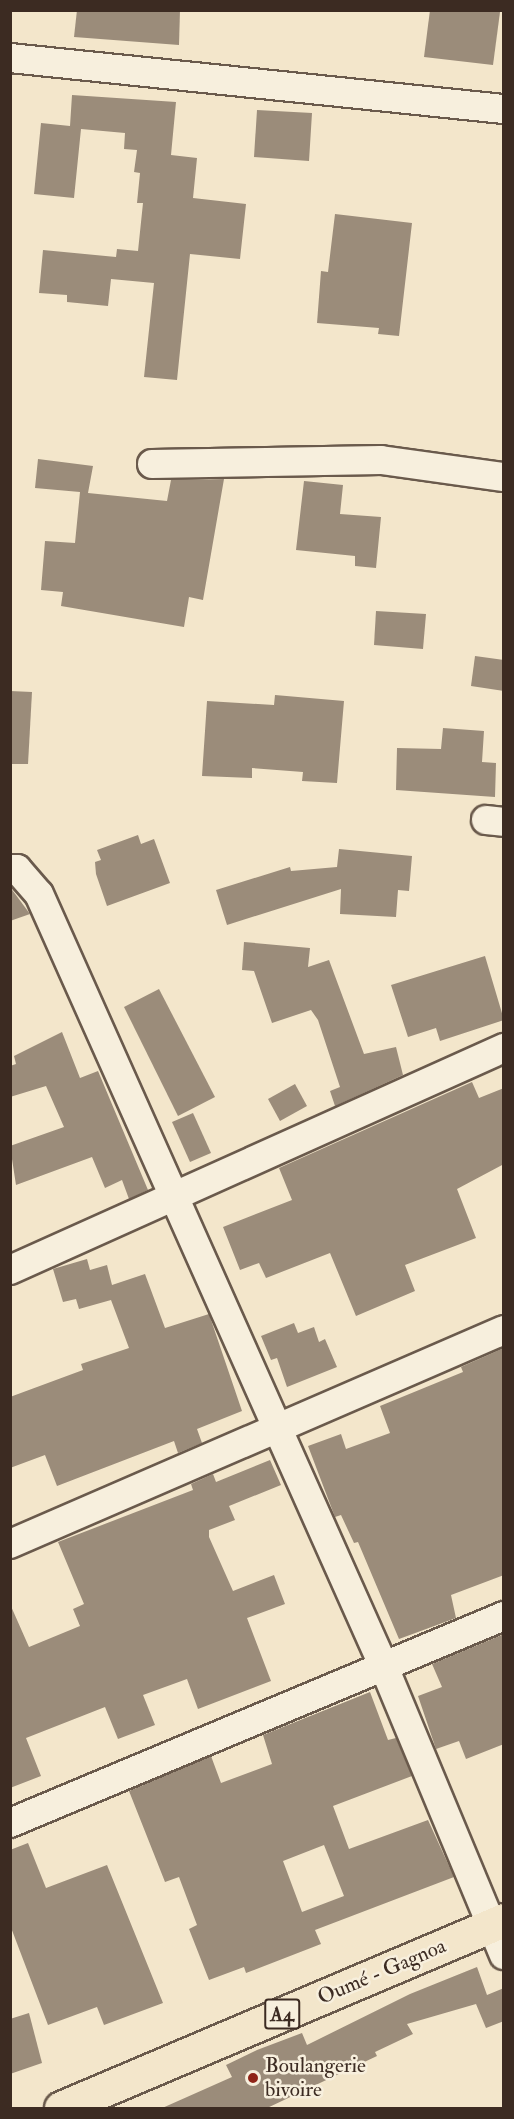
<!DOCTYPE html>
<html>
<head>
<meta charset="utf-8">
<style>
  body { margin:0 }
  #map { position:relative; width:514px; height:2119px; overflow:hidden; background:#f3e6cb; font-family:"IM FELL Double Pica",serif }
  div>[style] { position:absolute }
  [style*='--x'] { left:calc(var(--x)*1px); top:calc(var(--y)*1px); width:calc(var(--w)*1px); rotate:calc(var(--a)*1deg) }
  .building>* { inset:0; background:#9b8c7a }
  .roads { filter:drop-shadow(2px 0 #6a5a4c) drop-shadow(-2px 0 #6a5a4c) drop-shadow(0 2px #6a5a4c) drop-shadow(0 -2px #6a5a4c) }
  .minor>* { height:28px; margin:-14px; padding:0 14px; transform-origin:14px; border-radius:14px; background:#f7efdd }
  .primary>* { height:33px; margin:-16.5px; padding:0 16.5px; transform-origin:16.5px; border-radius:16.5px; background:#f3e6cb }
  .dots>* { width:16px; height:16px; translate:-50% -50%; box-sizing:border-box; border:3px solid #f7efdd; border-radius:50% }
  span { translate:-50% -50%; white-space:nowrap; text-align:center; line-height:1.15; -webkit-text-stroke:5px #f7efdd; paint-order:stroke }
  .shield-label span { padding:2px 4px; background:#f7efdd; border:2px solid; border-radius:4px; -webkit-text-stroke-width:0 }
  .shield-label { font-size:20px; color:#3c2b22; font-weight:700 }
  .street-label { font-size:21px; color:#3c2b22 }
  .poi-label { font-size:21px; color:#3c2b22 }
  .left { translate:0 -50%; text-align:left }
  .frame { position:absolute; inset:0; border:12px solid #3c2b22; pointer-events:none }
</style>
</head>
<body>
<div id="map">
  <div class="building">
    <i style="clip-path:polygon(77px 10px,180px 10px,179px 45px,74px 37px)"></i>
    <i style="clip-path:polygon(430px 10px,500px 12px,493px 65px,424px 57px)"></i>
    <i style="clip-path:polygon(72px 95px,176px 102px,171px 155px,197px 158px,193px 198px,246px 204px,240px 259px,190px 254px,177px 380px,144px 377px,154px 283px,111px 279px,108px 306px,67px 302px,67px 295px,39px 293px,43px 250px,116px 257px,117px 249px,138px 251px,143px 203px,137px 203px,140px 173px,134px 172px,137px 150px,124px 149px,125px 133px,81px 129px,74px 198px,34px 194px,41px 123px,70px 126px)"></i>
    <i style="clip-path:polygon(257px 110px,312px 113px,309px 161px,254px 157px)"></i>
    <i style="clip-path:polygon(335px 214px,412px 223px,399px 336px,378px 334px,379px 328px,317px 323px,321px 271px,328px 272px)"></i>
    <i style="clip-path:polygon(38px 459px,93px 466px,88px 493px,167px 501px,171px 480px,224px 479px,203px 600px,189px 597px,184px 627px,61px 606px,63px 592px,41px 590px,45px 541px,75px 543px,80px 492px,35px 488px)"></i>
    <i style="clip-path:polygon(304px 481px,343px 485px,340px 514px,381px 517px,376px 568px,355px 566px,355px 556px,296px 550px)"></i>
    <i style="clip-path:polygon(376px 611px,426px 614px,423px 649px,374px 645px)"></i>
    <i style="clip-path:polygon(475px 656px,504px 660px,504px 691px,471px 686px)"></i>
    <i style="clip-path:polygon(10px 691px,32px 692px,28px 764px,10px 764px)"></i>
    <i style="clip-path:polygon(275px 695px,344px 701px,337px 783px,302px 781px,303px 772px,252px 768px,252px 778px,202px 776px,207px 701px,274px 705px)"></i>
    <i style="clip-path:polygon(443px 728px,484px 731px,482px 762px,496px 763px,495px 797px,396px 790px,397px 748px,441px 749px)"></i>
    <i style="clip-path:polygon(138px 835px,141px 844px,154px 839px,170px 883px,107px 906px,96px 874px,95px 862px,101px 860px,97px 850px)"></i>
    <i style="clip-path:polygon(339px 849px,412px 856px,409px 891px,398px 890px,396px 917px,340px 914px,341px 889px,227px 925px,216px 890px,290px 867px,291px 871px,337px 867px)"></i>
    <i style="clip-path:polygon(10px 887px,30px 914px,10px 921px)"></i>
    <i style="clip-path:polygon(244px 942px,310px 948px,308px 967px,329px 960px,364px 1054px,396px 1047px,403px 1075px,335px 1106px,330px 1091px,340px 1087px,318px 1020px,311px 1010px,272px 1023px,254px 971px,242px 970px)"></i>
    <i style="clip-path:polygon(485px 956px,504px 1020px,440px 1041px,436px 1028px,408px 1037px,391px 985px)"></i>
    <i style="clip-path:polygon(159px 989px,215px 1097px,178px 1116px,124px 1007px)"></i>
    <i style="clip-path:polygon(62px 1032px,80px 1078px,98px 1071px,148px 1190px,129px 1199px,122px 1180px,105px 1188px,92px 1157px,16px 1185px,10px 1146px,64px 1127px,46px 1086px,10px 1097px,10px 1066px,16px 1064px,14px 1056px)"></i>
    <i style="clip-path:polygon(472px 1082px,479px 1098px,504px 1088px,504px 1164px,457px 1189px,476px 1238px,405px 1265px,415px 1291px,356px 1316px,330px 1253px,266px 1278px,259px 1263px,240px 1270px,223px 1227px,292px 1200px,279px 1168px)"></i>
    <i style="clip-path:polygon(295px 1084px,307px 1106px,280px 1121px,268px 1099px)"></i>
    <i style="clip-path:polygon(193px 1113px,211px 1153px,190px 1162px,172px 1122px)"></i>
    <i style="clip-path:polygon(87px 1259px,90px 1270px,107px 1265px,112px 1285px,145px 1274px,165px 1328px,209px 1314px,242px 1411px,197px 1429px,202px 1443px,178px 1453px,174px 1441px,57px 1486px,45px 1455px,10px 1468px,10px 1397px,83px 1370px,81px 1364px,129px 1348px,111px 1300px,79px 1309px,76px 1299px,63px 1302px,53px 1269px)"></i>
    <i style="clip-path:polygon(294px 1323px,298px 1333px,314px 1327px,319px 1342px,325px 1339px,337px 1367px,287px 1387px,277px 1358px,271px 1360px,261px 1336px)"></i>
    <i style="clip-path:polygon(504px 1348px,504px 1575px,451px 1595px,456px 1618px,399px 1639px,358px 1542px,354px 1543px,341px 1515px,335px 1517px,308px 1446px,341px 1434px,346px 1449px,390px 1433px,380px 1406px,463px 1372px,461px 1367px)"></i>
    <i style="clip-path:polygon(270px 1460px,281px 1485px,229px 1506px,235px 1520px,209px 1530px,209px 1537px,233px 1591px,274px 1575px,285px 1604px,247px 1618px,271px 1681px,198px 1709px,187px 1679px,143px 1695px,155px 1725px,118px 1739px,105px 1707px,26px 1738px,41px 1776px,10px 1788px,10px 1604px,29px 1647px,80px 1626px,73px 1609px,84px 1604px,58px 1542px,193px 1490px,191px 1484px,213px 1474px,216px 1482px)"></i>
    <i style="clip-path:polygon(504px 1634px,504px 1744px,466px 1759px,459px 1741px,436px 1749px,418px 1696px,442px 1687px,432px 1664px)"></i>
    <i style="clip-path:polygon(evenodd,370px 1692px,388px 1740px,396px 1738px,412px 1776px,333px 1806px,349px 1849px,428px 1820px,454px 1877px,315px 1930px,321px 1944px,246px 1973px,244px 1967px,209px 1980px,189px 1929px,197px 1925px,179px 1877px,165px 1882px,129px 1791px,211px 1756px,221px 1783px,272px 1764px,263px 1735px,370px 1692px,324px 1845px,344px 1896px,302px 1912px,283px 1861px,324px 1845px)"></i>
    <i style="clip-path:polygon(28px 1843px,46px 1888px,107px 1865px,163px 2003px,104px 2025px,97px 2007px,48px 2025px,10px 1925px,10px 1850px)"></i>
    <i style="clip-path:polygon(477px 1967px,487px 1995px,504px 1988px,504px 2021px,486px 2028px,476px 2004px,407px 2024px,413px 2034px,375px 2052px,377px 2056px,265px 2109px,160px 2109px,232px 2077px,226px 2065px,257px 2050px,302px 2033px,307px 2045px,410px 1994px)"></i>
    <i style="clip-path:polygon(29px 2013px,42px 2063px,10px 2074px,10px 2019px)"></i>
  </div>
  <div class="roads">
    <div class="minor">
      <i style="--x:10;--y:58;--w:497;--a:5.9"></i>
      <i style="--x:152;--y:464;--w:229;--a:-1"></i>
      <i style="--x:381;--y:460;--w:124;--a:7.9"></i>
      <i style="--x:486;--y:820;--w:18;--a:6"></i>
      <i style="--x:10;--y:869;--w:7;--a:0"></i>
      <i style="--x:17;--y:869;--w:33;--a:49"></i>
      <i style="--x:39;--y:894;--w:846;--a:65.95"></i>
      <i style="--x:384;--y:1667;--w:312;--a:67.4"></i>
      <i style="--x:10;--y:1270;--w:542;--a:-24.2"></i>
      <i style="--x:10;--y:1544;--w:538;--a:-23.42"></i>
      <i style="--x:10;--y:1823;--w:536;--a:-22.74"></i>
    </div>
    <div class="primary">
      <i style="--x:61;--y:2108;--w:481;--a:-23"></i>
    </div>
  </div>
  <div class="dots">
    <i style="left:253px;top:2078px;background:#8f2418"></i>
  </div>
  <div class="shield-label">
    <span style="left:282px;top:2014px">A4</span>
  </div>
  <div class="street-label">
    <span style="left:382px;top:1972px;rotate:-23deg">Oumé - Gagnoa</span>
  </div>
  <div class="poi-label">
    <span class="left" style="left:265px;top:2078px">Boulangerie<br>bivoire</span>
  </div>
  <div class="frame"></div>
</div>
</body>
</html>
